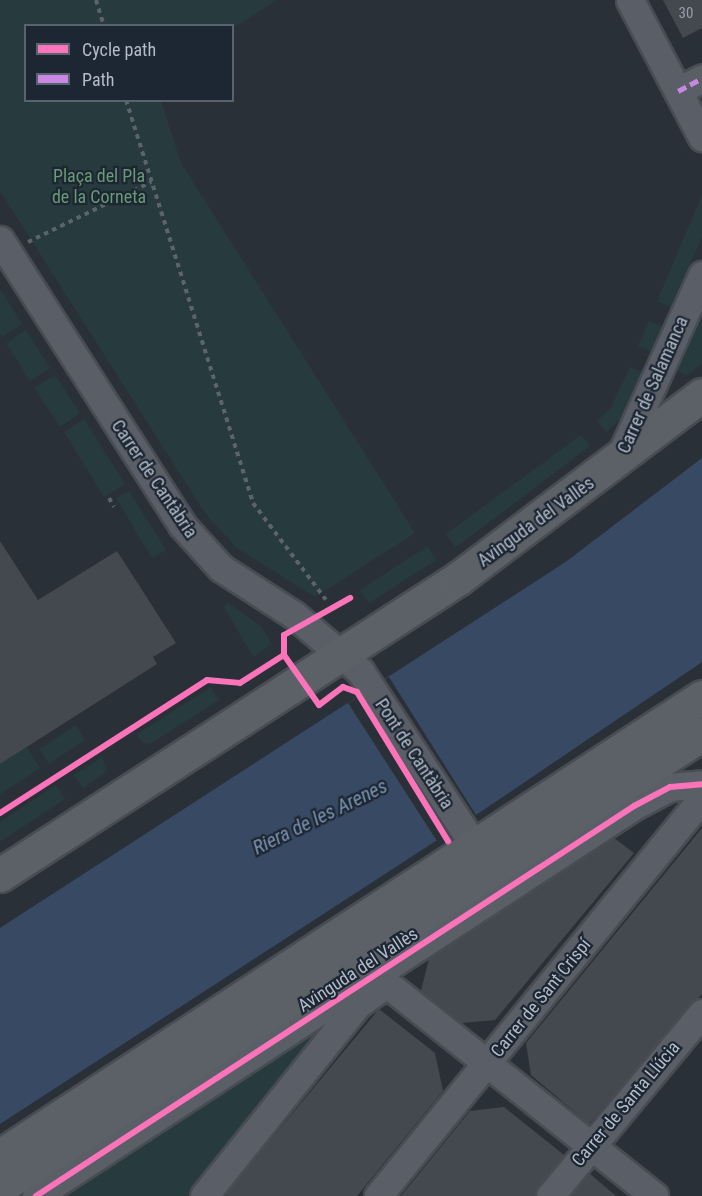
<!DOCTYPE html>
<html>
<head>
<meta charset="utf-8">
<style>
  body { margin:0 }
  #map { position:relative; width:702px; height:1196px; overflow:hidden; background:#2a3038; font-family:"Roboto Condensed",sans-serif }
  div>[style] { position:absolute }
  [style*='--x'] { left:calc(var(--x)*1px); top:calc(var(--y)*1px); width:calc(var(--w)*1px); rotate:calc(var(--a)*1deg) }
  .green>* { inset:0; background:#273a3e }
  .water>* { inset:0; background:#384963 }
  .pier>* { inset:0; background:#2a3038 }
  .building>* { inset:0; background:#444950 }
  .path>* { height:4px; margin-top:-2px; transform-origin:0; background:repeating-linear-gradient(90deg,#5d636a 0 4.5px,transparent 0 9px) }
  .roads { filter:drop-shadow(2px 0 #484c53) drop-shadow(-2px 0 #484c53) drop-shadow(0 2px #484c53) drop-shadow(0 -2px #484c53) }
  .minor>* { height:27px; margin:-13.5px; padding:0 13.5px; transform-origin:13.5px; border-radius:13.5px; background:#5a5e66 }
  .major>* { height:33px; margin:-16.5px; padding:0 16.5px; transform-origin:16.5px; border-radius:16.5px; background:#5c6168 }
  .quiet>* { height:4.5px; margin-top:-2.25px; transform-origin:0; background:repeating-linear-gradient(90deg,#c787e3 0 9px,transparent 0 13.5px) }
  .cycleway>* { height:6px; margin:-3px; padding:0 3px; transform-origin:3px; border-radius:3px; background:#fb73b8 }
  span { translate:-50% -50%; white-space:nowrap; text-align:center; line-height:1.15; -webkit-text-stroke:4.5px #1d2633; paint-order:stroke }
  .number-label { font-size:15px; color:#989fab }
  .number-label span { -webkit-text-stroke-width:0 }
  .park-label { font-size:18px; color:#6b9a76 }
  .street-label { font-size:18px; color:#b4bcc9 }
  .water-label { font-size:20px; color:#7c92b1; font-style:italic }
  .legend { position:absolute; left:24px; top:24px; width:210px; height:78px; box-sizing:border-box; background:#1d2633; border:2px solid #59626f; margin:0; padding:8px 10px; list-style:none; font-size:18px; color:#b4bcc9 }
  .legend li { display:flex; align-items:center; gap:12px; height:30px }
  .legend b { width:30px; border:2px solid #59626f }
</style>
</head>
<body>
<div id="map">
  <div class="green">
    <i style="clip-path:polygon(0 0,277px 0,233px 28px,26px 26px,26px 100px,161px 101px,181px 163px,415px 533px,315px 597px,237px 548px,205px 513px,0 191px)"></i>
    <i style="clip-path:polygon(702px 195px,702px 237px,671px 307px,657px 301px)"></i>
    <i style="clip-path:polygon(0 289px,22px 324px,2px 337px,0 334px)"></i>
    <i style="clip-path:polygon(702px 296px,702px 364px,686px 376px,672px 366px)"></i>
    <i style="clip-path:polygon(649px 321px,664px 327px,652px 352px,638px 346px)"></i>
    <i style="clip-path:polygon(26px 330px,50px 368px,30px 381px,6px 343px)"></i>
    <i style="clip-path:polygon(630px 367px,644px 373px,623px 417px,606px 432px,597px 421px,610px 409px)"></i>
    <i style="clip-path:polygon(55px 375px,80px 413px,60px 427px,34px 388px)"></i>
    <i style="clip-path:polygon(84px 419px,125px 484px,104px 497px,64px 432px)"></i>
    <i style="clip-path:polygon(581px 435px,590px 446px,455px 548px,446px 534px)"></i>
    <i style="clip-path:polygon(129px 491px,166px 550px,152px 558px,116px 498px)"></i>
    <i style="clip-path:polygon(428px 546px,436px 560px,369px 603px,360px 590px)"></i>
    <i style="clip-path:polygon(228px 603px,261px 626px,272px 644px,255px 656px,251px 653px,224px 607px)"></i>
    <i style="clip-path:polygon(211px 687px,219px 700px,150px 744px,142px 742px,137px 734px)"></i>
    <i style="clip-path:polygon(76px 725px,85px 740px,49px 764px,39px 749px)"></i>
    <i style="clip-path:polygon(27px 747px,40px 768px,0 794px,0 764px)"></i>
    <i style="clip-path:polygon(102px 757px,107px 771px,83px 788px,74px 775px)"></i>
    <i style="clip-path:polygon(56px 785px,65px 799px,0 842px,0 822px)"></i>
    <i style="clip-path:polygon(352px 1001px,189px 1196px,61px 1196px)"></i>
  </div>
  <div class="water">
    <i style="clip-path:polygon(702px 458px,702px 662px,482px 811px,0 1124px,0 928px,567px 561px)"></i>
  </div>
  <div class="pier">
    <i style="clip-path:polygon(389px 677px,476px 815px,437px 841px,348px 703px)"></i>
  </div>
  <div class="building">
    <i style="clip-path:polygon(663px 0,702px 0,702px 28px,683px 38px)"></i>
    <i style="clip-path:polygon(0 541px,38px 600px,117px 551px,176px 643px,153px 657px,157px 664px,0 764px)"></i>
    <i style="clip-path:polygon(702px 828px,702px 994px,589px 1124px,531px 1075px,526px 1043px)"></i>
    <i style="clip-path:polygon(614px 838px,634px 853px,495px 1020px,462px 1023px,421px 991px,429px 959px)"></i>
    <i style="clip-path:polygon(379px 1009px,435px 1053px,443px 1091px,357px 1196px,224px 1196px)"></i>
    <i style="clip-path:polygon(504px 1107px,564px 1155px,535px 1196px,401px 1196px,470px 1111px)"></i>
    <i style="clip-path:polygon(589px 1173px,616px 1196px,570px 1196px)"></i>
  </div>
  <div class="path">
    <i style="--x:96;--y:0;--w:27;--a:73"></i>
    <i style="--x:126;--y:100;--w:423;--a:72.5"></i>
    <i style="--x:253;--y:503;--w:121;--a:53"></i>
    <i style="--x:28;--y:242;--w:137;--a:-26"></i>
    <i style="--x:109;--y:498;--w:10;--a:61"></i>
  </div>
  <div class="roads">
    <div class="minor">
      <i style="--x:630;--y:0;--w:155;--a:62.3"></i>
      <i style="--x:678;--y:91;--w:27;--a:-28"></i>
      <i style="--x:0;--y:240;--w:338;--a:57.4"></i>
      <i style="--x:182;--y:525;--w:58;--a:47.8"></i>
      <i style="--x:221;--y:568;--w:87;--a:32.8"></i>
      <i style="--x:294;--y:615;--w:87;--a:40.3"></i>
      <i style="--x:360;--y:671;--w:197;--a:56.8"></i>
      <i style="--x:620;--y:457;--w:200;--a:-65.7"></i>
      <i style="--x:36;--y:1196;--w:714;--a:-33.11"></i>
      <i style="--x:634;--y:806;--w:41;--a:-27.8"></i>
      <i style="--x:670;--y:787;--w:32;--a:-5"></i>
      <i style="--x:204;--y:1196;--w:246;--a:-51.3"></i>
      <i style="--x:358;--y:1004;--w:35;--a:-35"></i>
      <i style="--x:387;--y:984;--w:341;--a:38.4"></i>
      <i style="--x:378;--y:1196;--w:513;--a:-50.85"></i>
      <i style="--x:550;--y:1196;--w:238;--a:-50.3"></i>
    </div>
    <div class="major">
      <i style="--x:0;--y:875;--w:547;--a:-32.91"></i>
      <i style="--x:459;--y:578;--w:304;--a:-37"></i>
      <i style="--x:0;--y:1156;--w:839;--a:-33.18"></i>
      <i style="--x:0;--y:1187;--w:835;--a:-32.83"></i>
    </div>
  </div>
  <div class="quiet">
    <i style="--x:678;--y:91;--w:27;--a:-28"></i>
  </div>
  <div class="cycleway">
    <i style="--x:284;--y:655;--w:61;--a:55"></i>
    <i style="--x:319;--y:705;--w:30;--a:-37"></i>
    <i style="--x:343;--y:687;--w:15;--a:20"></i>
    <i style="--x:357;--y:692;--w:175;--a:58.6"></i>
    <i style="--x:0;--y:813;--w:246;--a:-32.7"></i>
    <i style="--x:207;--y:680;--w:33;--a:5"></i>
    <i style="--x:240;--y:683;--w:52;--a:-32.5"></i>
    <i style="--x:284;--y:655;--w:20;--a:-90"></i>
    <i style="--x:284;--y:635;--w:76;--a:-29.3"></i>
    <i style="--x:36;--y:1196;--w:714;--a:-33.11"></i>
    <i style="--x:634;--y:806;--w:41;--a:-27.8"></i>
    <i style="--x:670;--y:787;--w:32;--a:-5"></i>
  </div>
  <div class="number-label">
    <span style="left:686px;top:14px">30</span>
  </div>
  <div class="park-label">
    <span style="left:99px;top:187px">Plaça del Pla<br>de la Corneta</span>
  </div>
  <div class="street-label">
    <span style="left:653px;top:385px;rotate:-66deg">Carrer de Salamanca</span>
    <span style="left:154px;top:479px;rotate:56deg">Carrer de Cantàbria</span>
    <span style="left:536px;top:522px;rotate:-36deg">Avinguda del Vallès</span>
    <span style="left:414px;top:754px;rotate:57deg">Pont de Cantàbria</span>
    <span style="left:358px;top:970px;rotate:-33deg">Avinguda del Vallès</span>
    <span style="left:541px;top:998px;rotate:-51deg">Carrer de Sant Crispí</span>
    <span style="left:626px;top:1104px;rotate:-50deg">Carrer de Santa Llúcia</span>
  </div>
  <div class="water-label">
    <span style="left:320px;top:817px;rotate:-26deg">Riera de les Arenes</span>
  </div>
  <ul class="legend">
  <li><b style="height:8px;background:#fb73b8"></b>Cycle path</li>
  <li><b style="height:8px;background:#c787e3"></b>Path</li>
  </ul>
</div>
</body>
</html>
